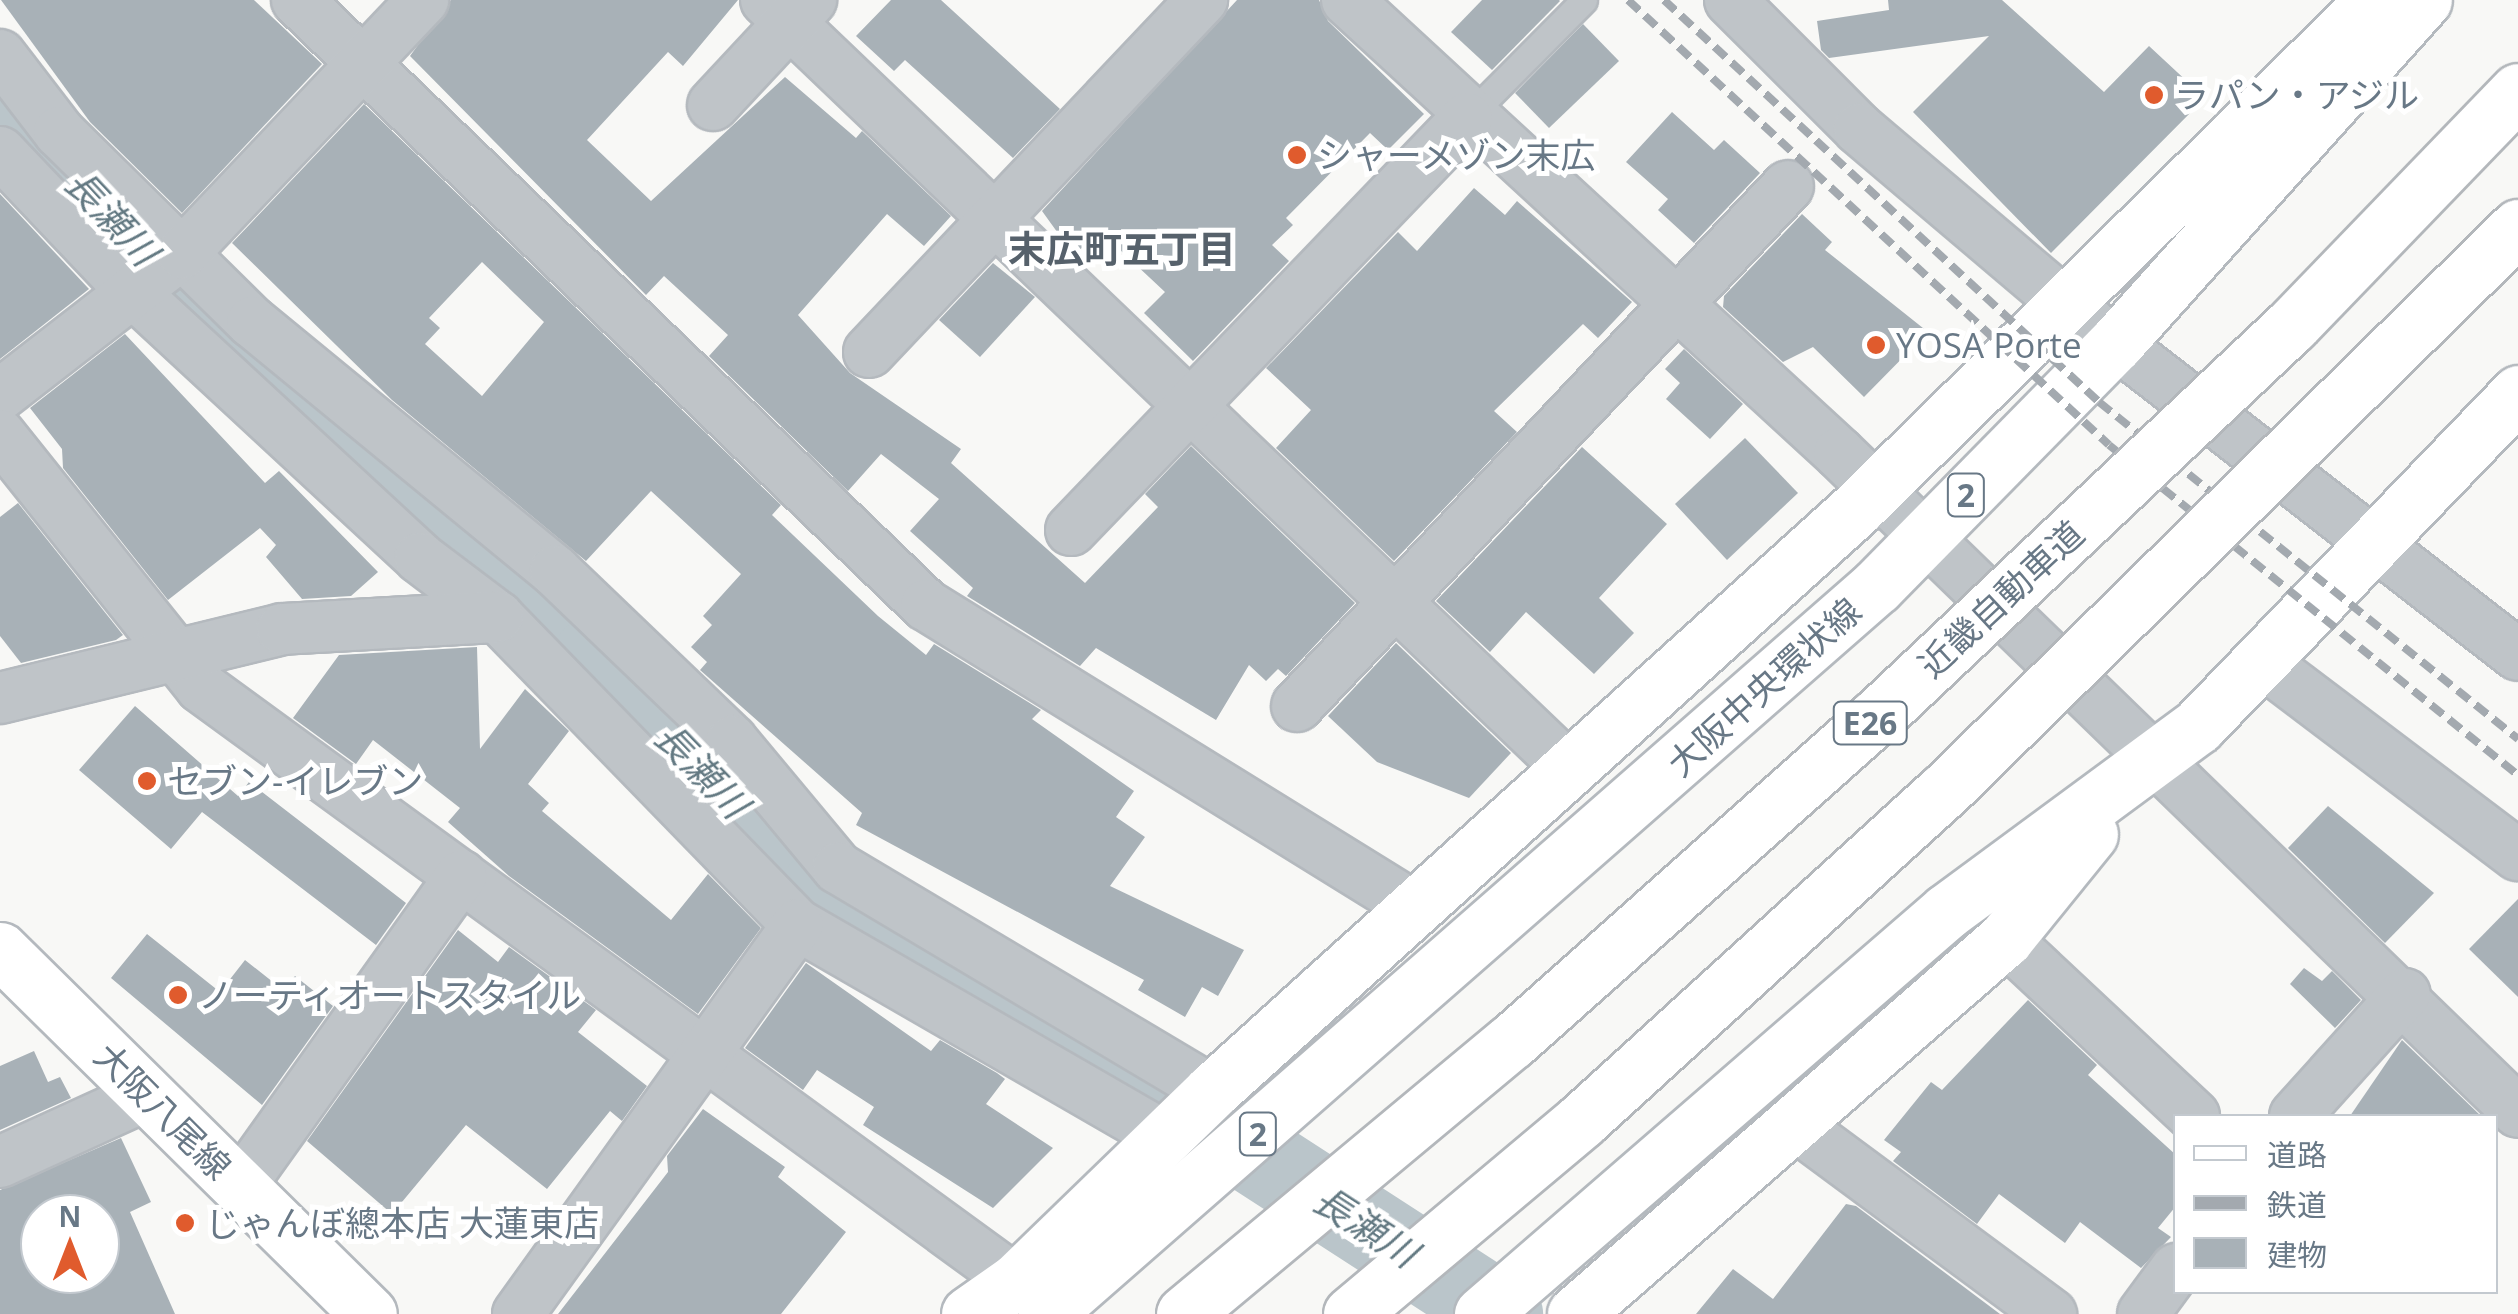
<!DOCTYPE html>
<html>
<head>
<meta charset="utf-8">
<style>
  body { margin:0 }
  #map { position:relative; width:2518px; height:1314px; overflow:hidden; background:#f8f8f6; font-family:"Open Sans","Noto Sans JP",sans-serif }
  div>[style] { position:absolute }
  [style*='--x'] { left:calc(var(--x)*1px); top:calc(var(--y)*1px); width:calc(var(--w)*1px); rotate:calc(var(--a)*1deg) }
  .river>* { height:82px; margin:-41px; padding:0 41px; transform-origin:41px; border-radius:41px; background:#bac5ca }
  .building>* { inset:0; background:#a8b1b7 }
  .roads { filter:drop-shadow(2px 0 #b4b9be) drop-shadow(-2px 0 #b4b9be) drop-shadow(0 2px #b4b9be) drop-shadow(0 -2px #b4b9be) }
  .service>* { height:25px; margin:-12.5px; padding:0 12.5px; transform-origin:12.5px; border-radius:12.5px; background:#bfc4c8 }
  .minor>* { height:50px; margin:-25px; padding:0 25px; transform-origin:25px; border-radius:25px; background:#bfc4c8 }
  .secondary>* { height:55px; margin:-27.5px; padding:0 27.5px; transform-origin:27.5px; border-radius:27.5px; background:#fff }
  .primary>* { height:55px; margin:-27.5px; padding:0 27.5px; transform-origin:27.5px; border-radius:27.5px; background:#fff }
  .rail>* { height:8px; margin-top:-4px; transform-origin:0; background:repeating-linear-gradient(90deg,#a3a9af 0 15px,transparent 0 23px) }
  .bridges { filter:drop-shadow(2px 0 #b3b7bb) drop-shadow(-2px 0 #b3b7bb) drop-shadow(0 2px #b3b7bb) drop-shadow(0 -2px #b3b7bb) }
  .motorway-bridge>* { height:55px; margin:-27.5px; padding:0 27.5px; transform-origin:27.5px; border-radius:27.5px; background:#fff }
  .dots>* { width:28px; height:28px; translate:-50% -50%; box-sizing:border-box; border:5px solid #fff; border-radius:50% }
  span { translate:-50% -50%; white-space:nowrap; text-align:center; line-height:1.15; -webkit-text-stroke:10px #fff; paint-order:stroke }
  .shield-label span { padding:2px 8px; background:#fff; border:2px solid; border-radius:8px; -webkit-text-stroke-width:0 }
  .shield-label { font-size:32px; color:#687886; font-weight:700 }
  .poi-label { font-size:35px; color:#687886 }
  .left { translate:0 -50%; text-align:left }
  .street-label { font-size:35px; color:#687886 }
  .water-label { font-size:38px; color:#637982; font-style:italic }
  .neighbourhood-label { font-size:38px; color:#56616b; font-weight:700 }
  .legend { position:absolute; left:2173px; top:1114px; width:325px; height:180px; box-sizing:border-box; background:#fff; border:2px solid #c3c9cf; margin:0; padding:12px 18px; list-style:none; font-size:30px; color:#687886 }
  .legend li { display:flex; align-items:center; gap:20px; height:50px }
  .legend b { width:50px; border:2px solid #c3c9cf }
  .north { position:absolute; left:20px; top:1194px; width:100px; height:100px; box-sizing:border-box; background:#fff; border:2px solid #c3c9cf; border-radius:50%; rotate:0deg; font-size:28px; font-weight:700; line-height:40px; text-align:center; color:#687886 }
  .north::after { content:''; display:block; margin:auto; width:35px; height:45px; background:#e05b2d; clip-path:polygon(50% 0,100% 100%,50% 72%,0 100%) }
</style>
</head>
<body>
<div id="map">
  <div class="river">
    <i style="--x:0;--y:99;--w:306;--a:46.6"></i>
    <i style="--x:210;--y:321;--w:510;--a:41.19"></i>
    <i style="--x:594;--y:657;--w:326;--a:46.4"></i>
    <i style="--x:819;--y:893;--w:355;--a:30.1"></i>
    <i style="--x:1126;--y:1071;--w:448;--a:32.9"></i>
  </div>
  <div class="building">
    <i style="clip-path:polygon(1px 0,254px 0,322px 64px,182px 213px,90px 122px)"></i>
    <i style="clip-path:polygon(451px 0,738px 0,683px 66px,668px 52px,587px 140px,651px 201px,785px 77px,856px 138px,862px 131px,951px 216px,924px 246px,887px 214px,798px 315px,850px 373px,961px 449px,951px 463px,1085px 583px,1158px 507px,1145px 494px,1191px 446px,1355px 603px,1286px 676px,1278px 669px,1266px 681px,1249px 665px,1216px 720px,1096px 648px,1080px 666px,967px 596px,973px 588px,910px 531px,939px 499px,881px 454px,848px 491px,709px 356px,728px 335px,664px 276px,646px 295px,410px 56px)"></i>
    <i style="clip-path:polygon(891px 0,941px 0,1060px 109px,1013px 158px,905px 60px,894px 71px,856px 36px)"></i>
    <i style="clip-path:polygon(1237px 0,1319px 0,1328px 21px,1424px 114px,1388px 150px,1370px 133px,1286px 218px,1293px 225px,1272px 245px,1289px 261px,1193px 361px,1144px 313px,1165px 292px,1103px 234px,1073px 254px,1042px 211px)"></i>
    <i style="clip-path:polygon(1482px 0,1559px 0,1560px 1px,1492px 70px,1451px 32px)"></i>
    <i style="clip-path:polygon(1888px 0,2002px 0,2104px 92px,2149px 46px,2205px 98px,2051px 253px,1913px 112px,1989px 36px,1829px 58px,1821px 50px,1817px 21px,1889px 10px)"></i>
    <i style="clip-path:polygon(1583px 24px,1619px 61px,1549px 128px,1515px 93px)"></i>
    <i style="clip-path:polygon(evenodd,364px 104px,781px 505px,772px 515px,878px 616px,926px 655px,934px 644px,1041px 710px,1032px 719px,1134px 791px,1116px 817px,1145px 837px,1110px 886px,1244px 950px,1218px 996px,1202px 987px,1185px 1017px,1138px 990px,1144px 980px,856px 825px,862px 813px,700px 670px,707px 662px,691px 647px,712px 625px,703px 616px,741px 574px,651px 491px,586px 561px,392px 400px,232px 243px,364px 104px,482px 262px,544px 322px,482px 396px,425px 344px,440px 328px,429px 318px,482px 262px)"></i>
    <i style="clip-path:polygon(1672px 112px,1714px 150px,1724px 140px,1760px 173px,1694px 243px,1658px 210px,1668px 199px,1626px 162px)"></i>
    <i style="clip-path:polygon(1474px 188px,1505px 215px,1517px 201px,1632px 302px,1598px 338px,1583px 324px,1494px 411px,1517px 432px,1394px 561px,1276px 448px,1311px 410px,1266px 368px,1398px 232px,1417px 251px)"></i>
    <i style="clip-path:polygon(0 194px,89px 289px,0 359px)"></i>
    <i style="clip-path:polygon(1802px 214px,1832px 242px,1825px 250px,1928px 332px,1864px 397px,1813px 347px,1783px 362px,1723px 307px,1724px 296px)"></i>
    <i style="clip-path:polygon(993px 263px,1035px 297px,980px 357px,939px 320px)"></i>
    <i style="clip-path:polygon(125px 334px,265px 483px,279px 471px,378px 572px,351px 596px,302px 599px,266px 557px,276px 545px,260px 528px,168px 600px,63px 468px,62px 449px,30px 408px)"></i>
    <i style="clip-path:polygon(1684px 349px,1743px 404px,1710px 439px,1666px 399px,1680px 383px,1665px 369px)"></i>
    <i style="clip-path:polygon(1745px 438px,1798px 493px,1727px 560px,1675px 504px)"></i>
    <i style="clip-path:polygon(1582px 447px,1667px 524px,1599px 598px,1634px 633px,1594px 674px,1526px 612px,1490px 652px,1436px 601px)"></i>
    <i style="clip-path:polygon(18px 503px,123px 635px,116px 640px,21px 663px,0 636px,0 517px)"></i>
    <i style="clip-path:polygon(1396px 643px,1511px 753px,1469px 798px,1377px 762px,1328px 716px)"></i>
    <i style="clip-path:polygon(477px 647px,480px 749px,525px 689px,569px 731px,528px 784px,549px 803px,542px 811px,671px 920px,708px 874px,761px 928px,698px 1014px,509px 876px,448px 822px,460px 808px,373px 740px,356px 764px,293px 718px,339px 655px)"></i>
    <i style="clip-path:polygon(135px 706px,238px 796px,249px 782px,406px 903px,376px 945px,202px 812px,171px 849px,79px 770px)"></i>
    <i style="clip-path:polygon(2328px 806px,2434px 893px,2385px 943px,2288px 848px)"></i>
    <i style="clip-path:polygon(2518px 899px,2518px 997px,2469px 949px)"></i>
    <i style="clip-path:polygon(458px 930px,498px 962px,509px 947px,596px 1010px,578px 1032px,647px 1086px,622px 1121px,610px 1111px,547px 1189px,466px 1125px,392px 1214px,307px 1141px)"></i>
    <i style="clip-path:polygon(147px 934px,220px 992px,245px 960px,283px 990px,295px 976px,333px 1006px,262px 1105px,111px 978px)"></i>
    <i style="clip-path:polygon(806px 963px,931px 1051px,940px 1040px,997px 1073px,1005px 1079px,986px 1104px,1053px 1148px,993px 1208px,863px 1125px,874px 1107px,817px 1070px,803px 1090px,745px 1048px)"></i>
    <i style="clip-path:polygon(2304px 968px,2322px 981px,2332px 971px,2361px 1000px,2335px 1028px,2290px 984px)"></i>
    <i style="clip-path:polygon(2028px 1000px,2097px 1065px,2088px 1075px,2176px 1155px,2176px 1206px,2158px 1228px,2171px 1237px,2141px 1268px,2080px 1222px,2065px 1243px,1999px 1194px,1977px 1224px,1893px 1161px,1901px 1152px,1884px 1140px,1931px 1082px,1942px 1090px)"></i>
    <i style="clip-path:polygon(2402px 1040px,2481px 1116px,2350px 1116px)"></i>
    <i style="clip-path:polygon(34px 1051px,48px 1082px,60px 1077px,71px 1098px,0 1130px,0 1066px)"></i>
    <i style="clip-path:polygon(703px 1109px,785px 1167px,778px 1177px,846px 1232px,781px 1314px,558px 1314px,668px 1172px,667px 1156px)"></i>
    <i style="clip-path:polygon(evenodd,121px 1138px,151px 1202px,130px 1212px,175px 1314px,0 1314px,0 1190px,121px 1138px,40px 1214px,100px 1214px,100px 1274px,40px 1274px,40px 1214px)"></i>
    <i style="clip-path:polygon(1846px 1204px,1856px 1206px,2000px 1314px,1696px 1314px,1733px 1269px,1773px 1299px)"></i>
  </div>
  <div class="roads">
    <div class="service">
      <i style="--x:1467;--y:118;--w:166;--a:-45.2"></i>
    </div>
    <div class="minor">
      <i style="--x:297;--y:0;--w:873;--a:43.89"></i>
      <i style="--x:926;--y:605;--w:576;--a:31.73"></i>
      <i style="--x:766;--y:0;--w:1113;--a:43.73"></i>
      <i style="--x:1347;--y:0;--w:669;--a:42.64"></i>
      <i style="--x:1839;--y:453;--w:946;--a:44.14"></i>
      <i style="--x:1730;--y:0;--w:182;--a:45"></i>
      <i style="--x:1859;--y:129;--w:269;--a:40.3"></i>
      <i style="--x:2064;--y:303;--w:574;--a:37.79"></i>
      <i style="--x:0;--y:55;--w:97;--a:52.5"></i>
      <i style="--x:59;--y:132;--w:271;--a:44.6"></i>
      <i style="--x:252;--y:322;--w:392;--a:39.4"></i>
      <i style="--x:555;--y:571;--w:245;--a:43.8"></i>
      <i style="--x:732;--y:741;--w:165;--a:50.2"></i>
      <i style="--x:838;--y:868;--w:435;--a:30.8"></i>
      <i style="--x:713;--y:105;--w:144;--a:-47"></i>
      <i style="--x:0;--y:152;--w:193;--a:46.5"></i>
      <i style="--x:133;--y:292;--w:391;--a:42.8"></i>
      <i style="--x:420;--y:558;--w:98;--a:37.1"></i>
      <i style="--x:498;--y:617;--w:430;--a:45.8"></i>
      <i style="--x:798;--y:925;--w:424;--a:30"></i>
      <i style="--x:869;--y:352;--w:485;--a:-46.6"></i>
      <i style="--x:0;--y:395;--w:232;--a:-37.8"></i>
      <i style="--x:183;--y:253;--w:349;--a:-46.5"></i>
      <i style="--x:0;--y:435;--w:322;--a:51.4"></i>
      <i style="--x:201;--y:687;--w:1008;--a:36.09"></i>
      <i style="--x:1071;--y:530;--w:571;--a:-46.13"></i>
      <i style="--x:2265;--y:664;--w:317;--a:37.1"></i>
      <i style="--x:0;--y:698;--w:290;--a:-13.7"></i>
      <i style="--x:282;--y:629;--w:216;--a:-3.2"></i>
      <i style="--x:1297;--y:706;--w:715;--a:-46.64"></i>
      <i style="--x:2005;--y:939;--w:259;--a:43.1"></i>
      <i style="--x:2295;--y:1116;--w:164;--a:-48"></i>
      <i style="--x:1798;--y:1127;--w:315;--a:36.5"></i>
      <i style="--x:0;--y:1162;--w:162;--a:-24.5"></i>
      <i style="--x:240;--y:1186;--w:381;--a:-54.5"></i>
      <i style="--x:518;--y:1314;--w:479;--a:-54.3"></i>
      <i style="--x:2143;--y:1314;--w:56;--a:-53.7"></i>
    </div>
    <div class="secondary">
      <i style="--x:0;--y:950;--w:518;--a:44.61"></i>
    </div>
    <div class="primary">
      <i style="--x:969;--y:1314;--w:57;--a:-35.1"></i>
      <i style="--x:1016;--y:1281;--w:273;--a:-44.1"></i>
      <i style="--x:1212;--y:1091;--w:867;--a:-42.1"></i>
      <i style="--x:1855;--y:510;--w:728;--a:-44.5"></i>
      <i style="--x:1046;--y:1314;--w:1105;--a:-41.22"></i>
      <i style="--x:1877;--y:586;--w:341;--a:-45.5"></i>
      <i style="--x:2116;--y:343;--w:461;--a:-48.1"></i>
      <i style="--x:1482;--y:1314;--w:615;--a:-40.91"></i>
      <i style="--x:1947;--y:911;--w:312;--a:-36.4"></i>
      <i style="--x:2198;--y:726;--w:462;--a:-46.1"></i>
      <i style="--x:1575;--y:1314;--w:571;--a:-41.09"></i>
      <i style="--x:2005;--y:939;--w:135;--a:-51"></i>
    </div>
  </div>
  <div class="rail">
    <i style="--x:1628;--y:0;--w:655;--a:42.77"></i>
    <i style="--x:2109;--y:445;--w:526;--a:38.9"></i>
    <i style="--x:1664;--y:0;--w:592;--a:42.74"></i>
    <i style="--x:2099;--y:402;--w:538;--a:38.81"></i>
  </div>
  <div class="bridges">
    <div class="motorway-bridge">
      <i style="--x:1184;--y:1314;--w:427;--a:-39.8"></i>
      <i style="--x:1512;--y:1041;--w:484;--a:-41.7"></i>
      <i style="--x:1874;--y:719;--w:574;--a:-43.31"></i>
      <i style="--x:2292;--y:325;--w:325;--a:-46"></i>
      <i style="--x:1351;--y:1314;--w:302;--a:-40"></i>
      <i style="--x:1582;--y:1120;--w:488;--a:-42.3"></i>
      <i style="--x:1943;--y:792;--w:806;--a:-44.5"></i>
    </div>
  </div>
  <div class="dots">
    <i style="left:2154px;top:95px;background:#e05b2d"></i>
    <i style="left:1297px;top:155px;background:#e05b2d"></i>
    <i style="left:1876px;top:345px;background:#e05b2d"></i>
    <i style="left:147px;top:781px;background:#e05b2d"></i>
    <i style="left:178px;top:995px;background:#e05b2d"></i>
    <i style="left:185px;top:1223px;background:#e05b2d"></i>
  </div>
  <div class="shield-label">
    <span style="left:1966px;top:495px">2</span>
    <span style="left:1870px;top:723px">E26</span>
    <span style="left:1258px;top:1134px">2</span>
  </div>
  <div class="poi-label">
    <span class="left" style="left:2174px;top:95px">ラパン・アジル</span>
    <span class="left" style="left:1317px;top:155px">シャーメゾン末広</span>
    <span class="left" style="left:1896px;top:345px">YOSA Porte</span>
    <span class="left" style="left:167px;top:781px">セブン-イレブン</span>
    <span class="left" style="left:198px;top:995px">ノーティオートスタイル</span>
    <span class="left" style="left:205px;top:1223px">じゃんぼ總本店 大蓮東店</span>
  </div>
  <div class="street-label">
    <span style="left:2001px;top:599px;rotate:-43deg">近畿自動車道</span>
    <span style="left:1764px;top:687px;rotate:-42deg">大阪中央環状線</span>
    <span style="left:163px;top:1111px;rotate:45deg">大阪八尾線</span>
  </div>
  <div class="water-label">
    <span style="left:112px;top:217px;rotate:47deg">長瀬川</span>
    <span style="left:702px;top:770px;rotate:46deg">長瀬川</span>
    <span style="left:1366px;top:1226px;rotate:33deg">長瀬川</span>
  </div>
  <div class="neighbourhood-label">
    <span style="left:1122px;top:249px">末広町五丁目</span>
  </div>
  <ul class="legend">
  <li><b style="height:12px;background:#fff"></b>道路</li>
  <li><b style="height:12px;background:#a3a9af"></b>鉄道</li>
  <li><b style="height:28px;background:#a8b1b7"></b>建物</li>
  </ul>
  <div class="north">N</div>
</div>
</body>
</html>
